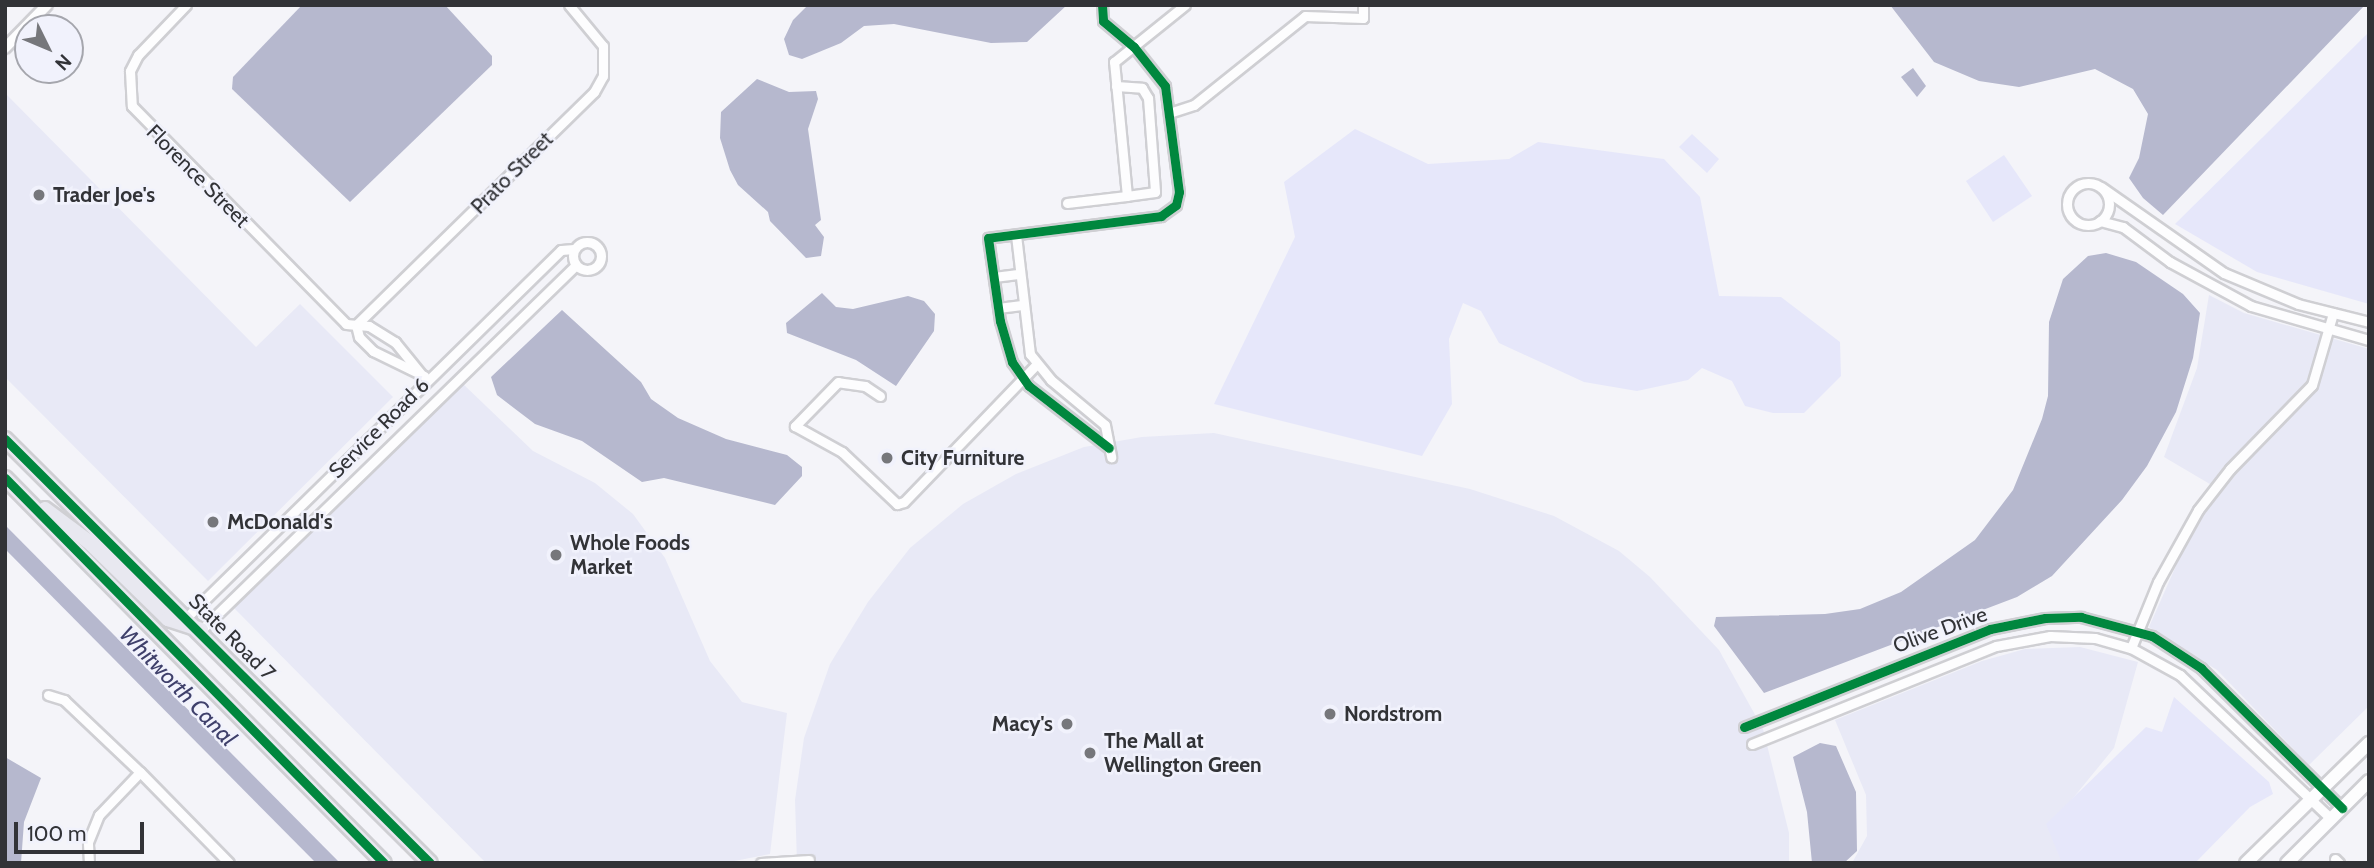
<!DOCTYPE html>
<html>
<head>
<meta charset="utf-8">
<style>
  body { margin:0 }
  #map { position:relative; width:2374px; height:868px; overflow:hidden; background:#f4f4f9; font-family:Cabin,sans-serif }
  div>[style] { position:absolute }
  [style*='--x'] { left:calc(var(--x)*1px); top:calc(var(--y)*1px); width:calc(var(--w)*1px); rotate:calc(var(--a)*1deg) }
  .built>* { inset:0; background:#e8e9f6 }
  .green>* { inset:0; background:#e6e7fa }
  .water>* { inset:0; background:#b6b8ce }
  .roads { filter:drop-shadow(2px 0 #cfcfd3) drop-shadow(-2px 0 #cfcfd3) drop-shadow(0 2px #cfcfd3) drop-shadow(0 -2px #cfcfd3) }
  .minor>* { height:9px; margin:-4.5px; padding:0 4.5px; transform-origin:4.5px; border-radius:4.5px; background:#fdfdfe }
  .minor>.ring { margin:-4.5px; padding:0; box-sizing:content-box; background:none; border:9px solid #fdfdfe; border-radius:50% }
  .tertiary>* { height:10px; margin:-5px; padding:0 5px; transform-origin:5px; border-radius:5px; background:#fdfdfe }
  .secondary>* { height:12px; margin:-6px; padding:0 6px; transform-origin:6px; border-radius:6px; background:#fdfdfe }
  .primary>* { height:14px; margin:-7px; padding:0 7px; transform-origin:7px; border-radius:7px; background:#e8e8f0 }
  .cycleway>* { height:9px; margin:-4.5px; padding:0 4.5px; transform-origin:4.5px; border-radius:4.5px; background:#00873e }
  .dots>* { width:19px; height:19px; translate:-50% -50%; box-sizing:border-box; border:4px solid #f1f2fc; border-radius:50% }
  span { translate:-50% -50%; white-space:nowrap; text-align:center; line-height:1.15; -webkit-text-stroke:5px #f1f2fc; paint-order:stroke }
  .street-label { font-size:21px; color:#323337 }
  .poi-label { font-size:21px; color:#323337; font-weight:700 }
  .left { translate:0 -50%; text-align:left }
  .right { translate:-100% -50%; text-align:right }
  .water-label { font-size:23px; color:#3f406b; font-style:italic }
  .frame { position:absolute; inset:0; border:7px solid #323337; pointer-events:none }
  .north { position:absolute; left:14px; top:14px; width:70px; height:70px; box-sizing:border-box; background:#f1f2fc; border:2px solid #a5a6ad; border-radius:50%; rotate:133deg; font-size:19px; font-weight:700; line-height:28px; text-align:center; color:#323337 }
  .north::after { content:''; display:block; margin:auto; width:24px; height:32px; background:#76777b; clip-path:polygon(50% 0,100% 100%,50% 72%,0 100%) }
  .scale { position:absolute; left:14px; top:822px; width:130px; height:32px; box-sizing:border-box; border:4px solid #323337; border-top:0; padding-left:9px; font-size:21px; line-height:24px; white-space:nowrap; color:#323337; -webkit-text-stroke:5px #f1f2fc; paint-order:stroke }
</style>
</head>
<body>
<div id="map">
  <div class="built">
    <i style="clip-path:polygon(5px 93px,256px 347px,300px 304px,393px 397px,208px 581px,5px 377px)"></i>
    <i style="clip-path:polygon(2209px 295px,2244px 313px,2369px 349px,2369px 706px,2309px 765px,2217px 670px,2149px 627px,2187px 541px,2220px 490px,2164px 457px,2197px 368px)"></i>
    <i style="clip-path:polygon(462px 383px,533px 451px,595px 483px,633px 514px,665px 558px,710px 661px,742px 702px,787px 713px,770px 854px,724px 863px,486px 863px,234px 608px)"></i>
    <i style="clip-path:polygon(1214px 433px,1470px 489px,1554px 516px,1619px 551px,1650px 577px,1719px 650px,1763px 729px,1789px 833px,1789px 863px,797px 863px,795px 800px,804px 738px,830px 664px,868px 602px,910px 548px,963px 504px,1016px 474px,1084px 447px,1142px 437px)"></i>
    <i style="clip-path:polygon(2080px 647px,2138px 662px,2114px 748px,2051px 825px,2064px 863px,1852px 863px,1867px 836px,1866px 795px,1835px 720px,1982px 661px,2025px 649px)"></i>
  </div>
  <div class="green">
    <i style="clip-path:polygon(2369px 32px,2369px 304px,2257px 272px,2175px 224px)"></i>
    <i style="clip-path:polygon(1355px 129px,1428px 164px,1509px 159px,1538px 142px,1664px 159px,1700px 197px,1719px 296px,1781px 297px,1840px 342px,1841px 376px,1804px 413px,1773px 413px,1745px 406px,1732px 381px,1702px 368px,1688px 380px,1637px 391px,1584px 382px,1499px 343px,1481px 311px,1463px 303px,1449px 339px,1452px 404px,1422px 456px,1214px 404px,1295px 237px,1284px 182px)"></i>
    <i style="clip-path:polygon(1692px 134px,1719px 159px,1707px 173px,1679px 147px)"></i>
    <i style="clip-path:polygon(2004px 155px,2032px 196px,1993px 222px,1966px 181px)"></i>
    <i style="clip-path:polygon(2174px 697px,2269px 782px,2273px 794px,2250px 807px,2195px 863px,2062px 863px,2046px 824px,2146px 727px,2162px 732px)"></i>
  </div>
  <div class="water">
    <i style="clip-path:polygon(302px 5px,445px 5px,492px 56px,492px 65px,350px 202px,232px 89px,233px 77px)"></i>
    <i style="clip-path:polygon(808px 5px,1067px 5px,1027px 42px,991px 43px,894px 24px,864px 26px,841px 43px,802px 59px,789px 55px,784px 39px,793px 20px)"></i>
    <i style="clip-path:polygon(1890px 5px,2365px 5px,2163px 215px,2143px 198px,2129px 178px,2139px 158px,2148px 114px,2133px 89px,2095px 69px,2019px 87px,1979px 81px,1934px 62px)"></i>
    <i style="clip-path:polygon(1913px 68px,1926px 86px,1917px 97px,1901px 77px)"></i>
    <i style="clip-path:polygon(757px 79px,789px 92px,816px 91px,818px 99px,808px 129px,821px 220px,815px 225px,824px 237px,821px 256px,806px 258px,770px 221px,768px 212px,738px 185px,730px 170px,720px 138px,721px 112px)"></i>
    <i style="clip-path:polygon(2106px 253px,2136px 262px,2183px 294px,2200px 313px,2193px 358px,2176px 412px,2147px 466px,2122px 500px,2052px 576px,2017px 597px,1764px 693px,1714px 626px,1716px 617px,1825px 614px,1860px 609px,1901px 592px,1975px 540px,2013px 490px,2042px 419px,2048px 396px,2049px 322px,2063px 279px,2088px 256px)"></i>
    <i style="clip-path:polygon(822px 293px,836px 307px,853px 309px,908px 296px,924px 301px,935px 314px,934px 331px,896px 386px,856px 360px,787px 333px,786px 323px)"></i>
    <i style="clip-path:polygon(562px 310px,641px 382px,651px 399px,678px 418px,726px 439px,787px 455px,802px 467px,802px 476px,775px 505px,664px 478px,642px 482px,582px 441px,535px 424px,497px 395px,491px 377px)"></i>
    <i style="clip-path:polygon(5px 525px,340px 863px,316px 863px,5px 549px)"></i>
    <i style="clip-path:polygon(1820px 743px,1836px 746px,1856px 792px,1857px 851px,1844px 863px,1812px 863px,1807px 812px,1793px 757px)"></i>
    <i style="clip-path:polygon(5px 757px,41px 778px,24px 822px,21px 863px,5px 863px)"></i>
  </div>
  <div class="roads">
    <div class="minor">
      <i style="--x:186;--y:5;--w:69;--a:133.8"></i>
      <i style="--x:138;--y:55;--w:18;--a:117"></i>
      <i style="--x:130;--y:71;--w:35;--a:87"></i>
      <i style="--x:132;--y:106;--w:305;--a:45.5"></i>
      <i style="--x:346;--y:324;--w:23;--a:5"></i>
      <i style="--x:369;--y:326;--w:31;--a:32"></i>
      <i style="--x:395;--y:342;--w:40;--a:51"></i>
      <i style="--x:1102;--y:5;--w:16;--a:86"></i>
      <i style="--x:1103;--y:21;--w:40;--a:40"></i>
      <i style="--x:1134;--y:47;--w:50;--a:51.5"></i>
      <i style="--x:1165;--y:86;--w:107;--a:82.5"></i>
      <i style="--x:1179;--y:192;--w:13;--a:103"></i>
      <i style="--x:1176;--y:205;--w:19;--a:144"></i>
      <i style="--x:1161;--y:216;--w:174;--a:172.8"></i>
      <i style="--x:988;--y:238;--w:84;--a:81.8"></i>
      <i style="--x:1000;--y:321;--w:43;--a:73.7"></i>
      <i style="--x:1012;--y:362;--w:29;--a:55"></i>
      <i style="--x:1029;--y:386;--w:101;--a:37.8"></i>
      <i style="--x:1116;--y:86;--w:26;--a:4"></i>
      <i style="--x:1142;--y:88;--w:12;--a:59"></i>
      <i style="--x:1148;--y:98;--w:94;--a:85.7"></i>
      <i style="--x:1155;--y:192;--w:28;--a:172"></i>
      <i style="--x:1169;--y:113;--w:26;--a:-18"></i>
      <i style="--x:1194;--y:105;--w:142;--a:-38.7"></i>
      <i style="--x:1305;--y:16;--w:58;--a:2"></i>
      <i style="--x:1363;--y:18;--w:13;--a:-90"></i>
      <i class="ring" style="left:2067px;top:183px;width:33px;height:33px"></i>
      <i style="--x:2101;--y:187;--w:150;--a:35"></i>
      <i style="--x:2224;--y:273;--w:80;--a:22.7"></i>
      <i style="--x:2298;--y:304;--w:73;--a:14.2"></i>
      <i style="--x:1067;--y:203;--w:60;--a:-6.7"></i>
      <i style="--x:1127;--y:196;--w:135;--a:-95.5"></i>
      <i style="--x:1114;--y:62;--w:91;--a:-38.8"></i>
      <i style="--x:2100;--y:221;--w:24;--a:15"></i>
      <i style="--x:2123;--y:227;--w:59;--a:36.7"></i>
      <i style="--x:2170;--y:262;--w:92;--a:28.5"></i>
      <i style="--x:2251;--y:306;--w:123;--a:16.1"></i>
      <i style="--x:1016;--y:235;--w:120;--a:83.3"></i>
      <i style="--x:1030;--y:354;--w:33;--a:51"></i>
      <i style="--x:1051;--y:380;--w:70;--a:39.8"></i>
      <i style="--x:1105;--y:425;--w:33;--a:79"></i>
      <i class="ring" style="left:573px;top:242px;width:19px;height:19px"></i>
      <i style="--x:994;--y:277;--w:26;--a:-7"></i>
      <i style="--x:998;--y:308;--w:24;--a:-7"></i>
      <i style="--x:356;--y:325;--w:333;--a:-44.4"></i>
      <i style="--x:594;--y:92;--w:18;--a:-61"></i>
      <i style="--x:603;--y:76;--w:30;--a:-90"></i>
      <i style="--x:603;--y:46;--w:53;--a:-129.7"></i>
      <i style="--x:356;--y:325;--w:12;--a:76"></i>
      <i style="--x:359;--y:337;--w:20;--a:45"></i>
      <i style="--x:373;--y:351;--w:57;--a:26.1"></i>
      <i style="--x:880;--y:396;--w:18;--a:-146"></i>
      <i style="--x:865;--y:386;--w:27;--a:-172"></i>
      <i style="--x:838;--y:382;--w:62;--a:134.3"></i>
      <i style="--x:795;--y:426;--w:54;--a:29"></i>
      <i style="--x:842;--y:452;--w:76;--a:43.4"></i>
      <i style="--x:897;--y:504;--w:7;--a:-16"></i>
      <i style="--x:904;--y:502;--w:190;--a:-46.1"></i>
      <i style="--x:187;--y:617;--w:524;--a:-44.46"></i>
      <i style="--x:561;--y:250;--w:13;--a:-4"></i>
      <i style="--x:201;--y:630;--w:523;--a:-44.23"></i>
      <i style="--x:2131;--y:648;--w:71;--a:-67.8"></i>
      <i style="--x:2158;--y:582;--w:82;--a:-60.9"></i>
      <i style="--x:2198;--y:510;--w:52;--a:-52"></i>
      <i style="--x:2230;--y:469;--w:117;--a:-45.7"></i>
      <i style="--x:2312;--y:385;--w:75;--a:-73.7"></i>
      <i style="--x:48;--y:695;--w:17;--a:17"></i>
      <i style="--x:64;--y:700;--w:105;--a:43.5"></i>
      <i style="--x:140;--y:772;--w:127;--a:45.6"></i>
      <i style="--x:1744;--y:727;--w:265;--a:-21.7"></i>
      <i style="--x:1990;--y:629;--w:56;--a:-11.3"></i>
      <i style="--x:2045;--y:618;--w:36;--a:-2"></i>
      <i style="--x:2081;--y:617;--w:73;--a:15"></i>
      <i style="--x:2152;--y:636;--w:59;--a:33.1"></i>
      <i style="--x:2201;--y:668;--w:199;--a:44.8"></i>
      <i style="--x:1752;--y:744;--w:263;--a:-21.9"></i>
      <i style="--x:1996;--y:646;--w:55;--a:-10.5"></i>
      <i style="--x:2050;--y:636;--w:45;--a:2.5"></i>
      <i style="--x:2095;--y:638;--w:37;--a:16"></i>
      <i style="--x:2131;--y:648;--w:56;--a:28.9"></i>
      <i style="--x:2180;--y:675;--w:209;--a:43.6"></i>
      <i style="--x:2335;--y:859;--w:6;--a:45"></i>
      <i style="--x:89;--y:863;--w:21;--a:-93"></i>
      <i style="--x:88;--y:842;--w:29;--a:-68"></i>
      <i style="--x:99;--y:815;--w:59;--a:-46.4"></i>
      <i style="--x:761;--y:863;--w:48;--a:-3.6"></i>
    </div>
    <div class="tertiary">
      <i style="--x:5;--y:48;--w:60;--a:-45.7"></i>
    </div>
    <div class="secondary">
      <i style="--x:2246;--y:863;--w:172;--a:-44.3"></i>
      <i style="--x:2287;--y:863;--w:116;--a:-45"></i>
    </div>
    <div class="primary">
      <i style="--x:5;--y:439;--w:600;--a:44.93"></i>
      <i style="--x:5;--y:478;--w:540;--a:45.45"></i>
      <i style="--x:45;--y:509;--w:54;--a:36.7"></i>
      <i style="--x:88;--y:541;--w:112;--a:44.3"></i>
      <i style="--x:168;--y:619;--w:35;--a:18"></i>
    </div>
  </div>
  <div class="cycleway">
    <i style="--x:1102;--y:5;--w:16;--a:86"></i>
    <i style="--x:1103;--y:21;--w:40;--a:40"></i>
    <i style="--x:1134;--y:47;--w:50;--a:51.5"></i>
    <i style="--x:1165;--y:86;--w:107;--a:82.5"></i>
    <i style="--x:1179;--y:192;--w:13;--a:103"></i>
    <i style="--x:1176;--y:205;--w:19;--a:144"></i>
    <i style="--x:1161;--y:216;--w:174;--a:172.8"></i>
    <i style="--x:988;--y:238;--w:84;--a:81.8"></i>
    <i style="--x:1000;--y:321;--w:43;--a:73.7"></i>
    <i style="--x:1012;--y:362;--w:29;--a:55"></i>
    <i style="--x:1029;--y:386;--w:101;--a:37.8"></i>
    <i style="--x:5;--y:439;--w:600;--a:44.93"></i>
    <i style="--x:5;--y:478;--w:540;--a:45.45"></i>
    <i style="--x:1744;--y:727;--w:265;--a:-21.7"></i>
    <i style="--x:1990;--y:629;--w:56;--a:-11.3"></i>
    <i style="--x:2045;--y:618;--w:36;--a:-2"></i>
    <i style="--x:2081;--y:617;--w:73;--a:15"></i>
    <i style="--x:2152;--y:636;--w:59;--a:33.1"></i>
    <i style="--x:2201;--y:668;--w:199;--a:44.8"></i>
  </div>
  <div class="dots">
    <i style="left:39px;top:195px;background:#76777b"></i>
    <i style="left:887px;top:458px;background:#76777b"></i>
    <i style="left:213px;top:522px;background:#76777b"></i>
    <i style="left:556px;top:555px;background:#76777b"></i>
    <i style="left:1330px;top:714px;background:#76777b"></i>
    <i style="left:1067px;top:724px;background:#76777b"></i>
    <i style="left:1090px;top:753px;background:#76777b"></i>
  </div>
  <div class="street-label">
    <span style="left:512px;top:173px;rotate:-45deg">Prato Street</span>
    <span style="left:198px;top:176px;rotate:45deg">Florence Street</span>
    <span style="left:379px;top:428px;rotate:-45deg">Service Road 6</span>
    <span style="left:1940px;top:630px;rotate:-20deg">Olive Drive</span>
    <span style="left:232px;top:637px;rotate:45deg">State Road 7</span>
  </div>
  <div class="poi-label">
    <span class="left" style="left:53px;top:195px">Trader Joe's</span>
    <span class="left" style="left:901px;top:458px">City Furniture</span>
    <span class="left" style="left:227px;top:522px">McDonald's</span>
    <span class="left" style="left:570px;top:555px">Whole Foods<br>Market</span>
    <span class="left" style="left:1344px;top:714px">Nordstrom</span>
    <span class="right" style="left:1053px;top:724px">Macy's</span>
    <span class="left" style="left:1104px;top:753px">The Mall at<br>Wellington Green</span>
  </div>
  <div class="water-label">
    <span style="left:178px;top:686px;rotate:46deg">Whitworth Canal</span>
  </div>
  <div class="frame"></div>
  <div class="north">N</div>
  <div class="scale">100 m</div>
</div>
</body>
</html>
